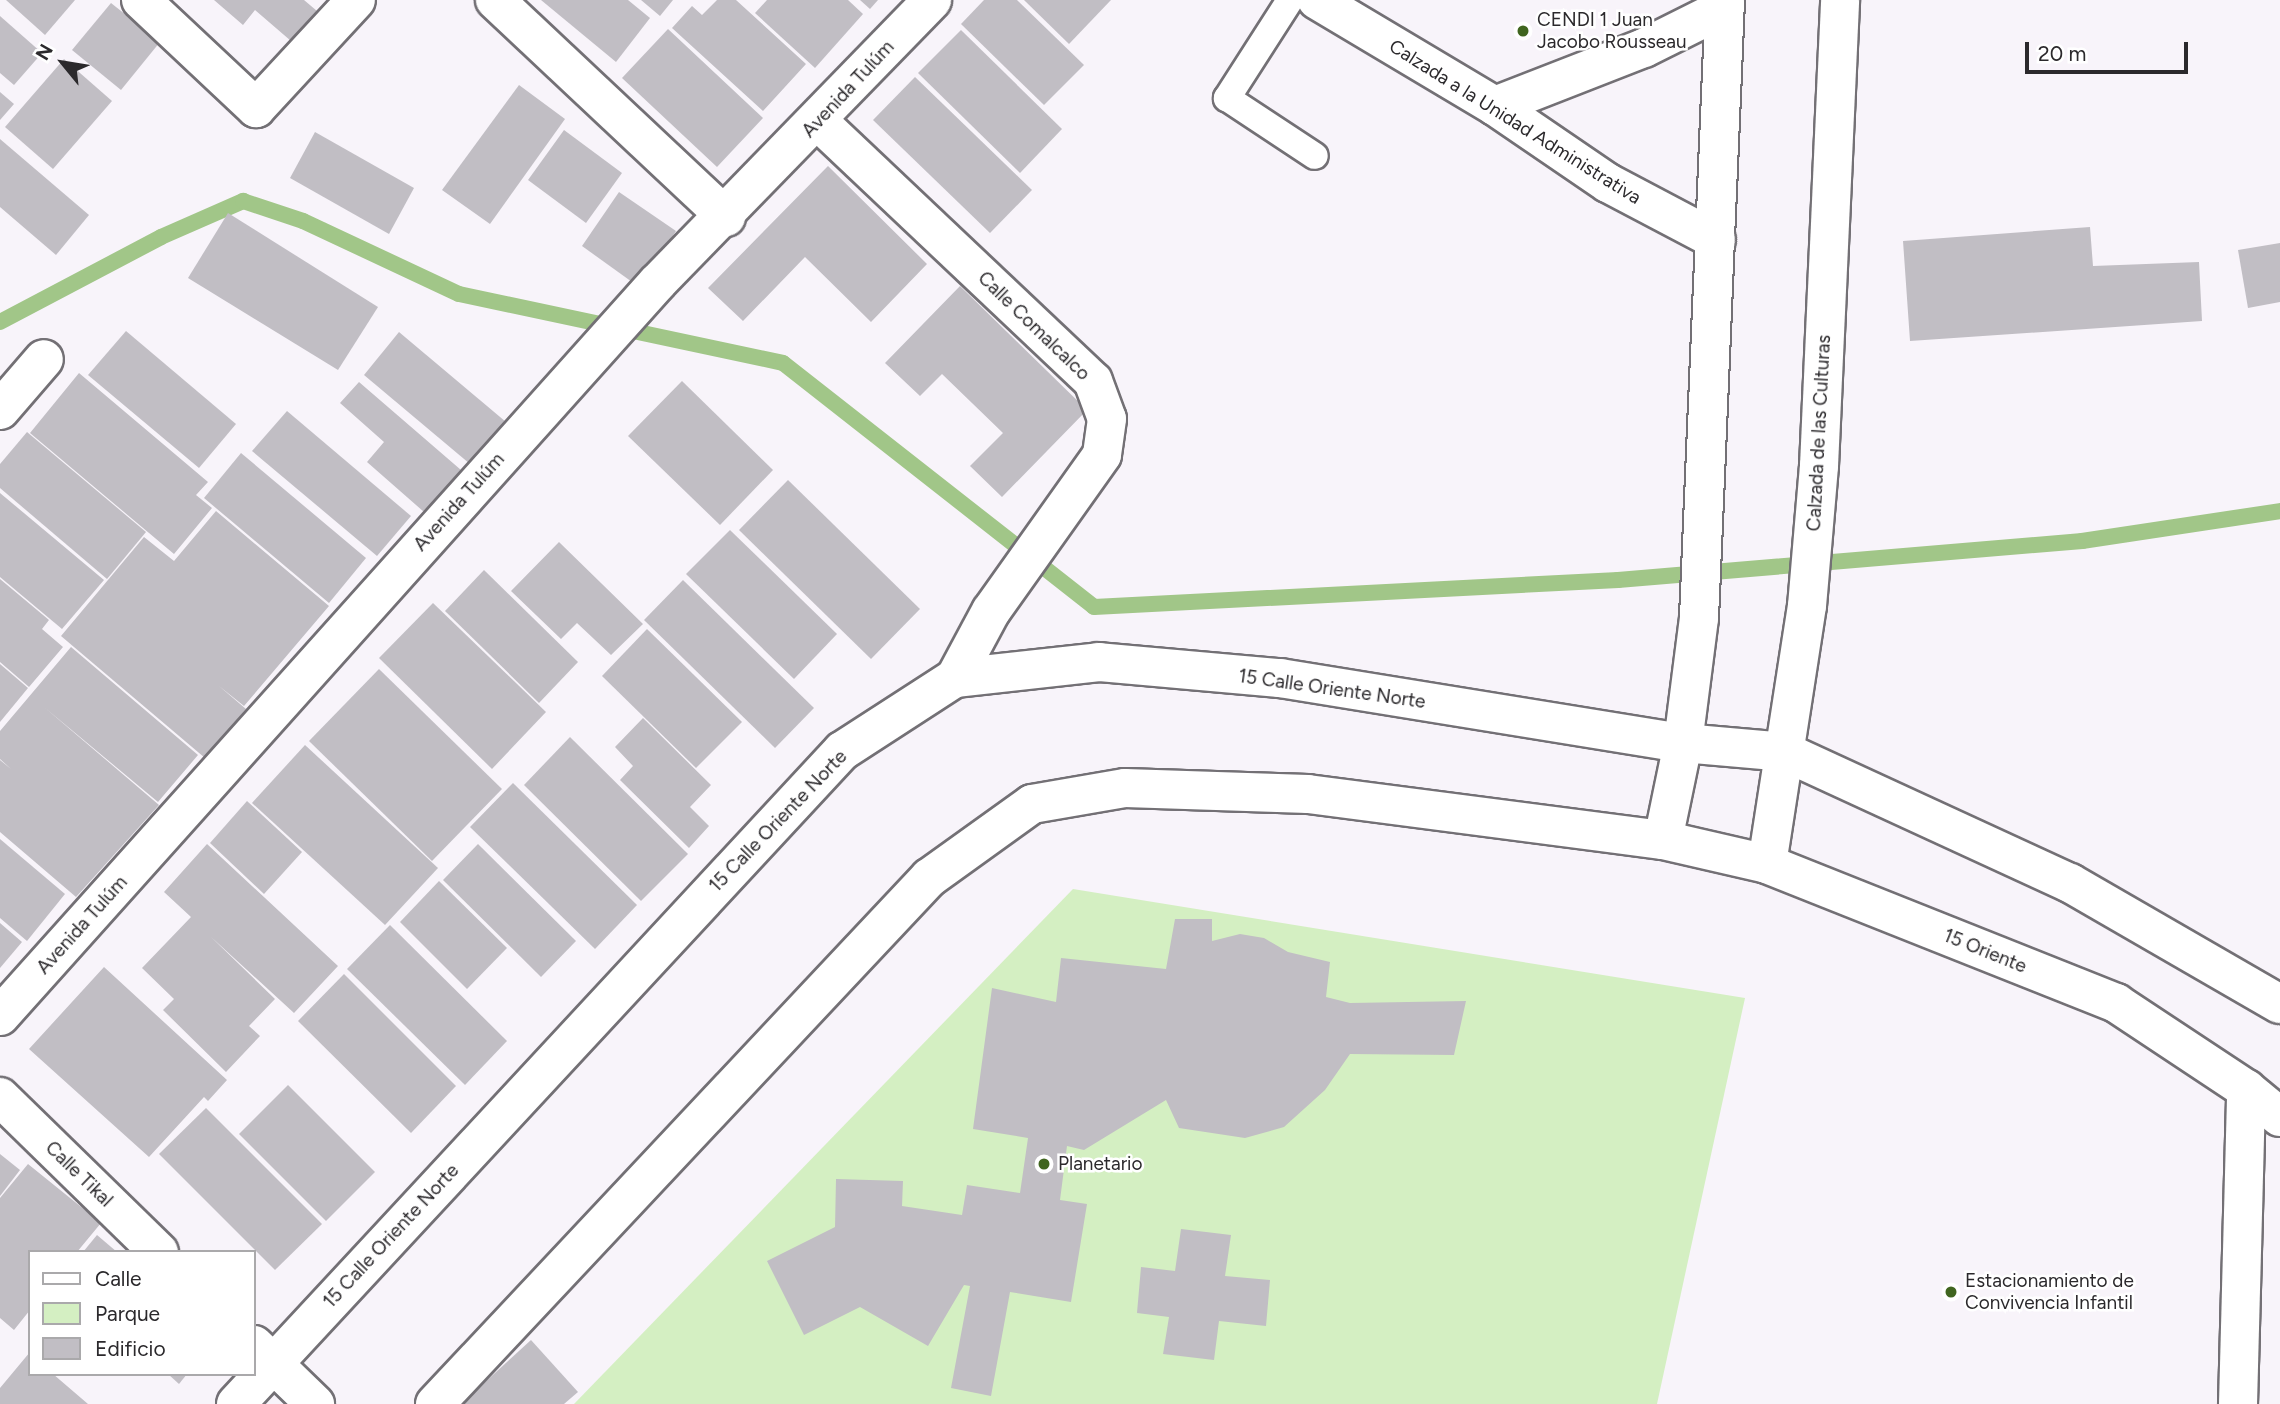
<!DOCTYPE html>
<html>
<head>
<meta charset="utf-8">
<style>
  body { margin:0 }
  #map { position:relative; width:2280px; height:1404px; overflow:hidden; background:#f8f4fa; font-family:Figtree,sans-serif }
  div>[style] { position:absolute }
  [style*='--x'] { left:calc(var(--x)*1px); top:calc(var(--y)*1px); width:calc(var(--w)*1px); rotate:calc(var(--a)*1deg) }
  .green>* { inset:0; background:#d4efc2 }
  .stream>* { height:16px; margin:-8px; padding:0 8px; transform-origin:8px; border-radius:8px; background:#a1c688 }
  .building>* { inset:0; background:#c1bec4 }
  .roads { filter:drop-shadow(2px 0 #737075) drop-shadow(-2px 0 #737075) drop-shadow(0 2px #737075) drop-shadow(0 -2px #737075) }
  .lane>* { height:26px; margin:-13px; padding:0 13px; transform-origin:13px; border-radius:13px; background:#fff }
  .street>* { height:38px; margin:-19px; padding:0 19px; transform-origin:19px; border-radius:19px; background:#fff }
  .secondary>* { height:38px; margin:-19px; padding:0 19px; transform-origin:19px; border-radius:19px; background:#fff }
  .dots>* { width:19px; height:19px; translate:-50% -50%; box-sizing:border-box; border:4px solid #fff; border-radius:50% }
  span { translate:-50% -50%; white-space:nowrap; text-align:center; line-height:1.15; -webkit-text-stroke:5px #fff; paint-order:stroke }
  .poi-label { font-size:19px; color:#2b292c }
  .left { translate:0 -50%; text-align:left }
  .street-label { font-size:19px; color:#2b292c }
  .legend { position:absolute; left:28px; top:1250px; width:228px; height:126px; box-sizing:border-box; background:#fff; border:2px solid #aaa9ab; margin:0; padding:9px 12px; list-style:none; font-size:21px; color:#2b292c }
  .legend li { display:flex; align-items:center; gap:14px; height:35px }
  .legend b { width:35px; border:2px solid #aaa9ab }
  .north { position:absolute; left:28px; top:28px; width:70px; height:70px; -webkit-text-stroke:5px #fff; paint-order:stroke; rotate:300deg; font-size:19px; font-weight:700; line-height:28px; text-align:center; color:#2b292c }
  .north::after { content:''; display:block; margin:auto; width:24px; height:32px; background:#2b292c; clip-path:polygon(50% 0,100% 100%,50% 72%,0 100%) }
  .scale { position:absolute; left:2025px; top:42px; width:163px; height:32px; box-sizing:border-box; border:4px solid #2b292c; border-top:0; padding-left:9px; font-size:21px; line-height:24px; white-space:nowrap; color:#2b292c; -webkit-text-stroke:5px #fff; paint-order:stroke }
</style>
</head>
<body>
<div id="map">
  <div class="green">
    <i style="clip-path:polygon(1073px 889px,1745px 998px,1657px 1404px,574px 1404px)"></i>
  </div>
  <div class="stream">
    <i style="--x:0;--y:322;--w:182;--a:-27.8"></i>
    <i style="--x:161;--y:237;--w:90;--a:-23.7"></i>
    <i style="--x:243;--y:201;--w:63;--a:18.4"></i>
    <i style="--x:303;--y:221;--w:172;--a:25.1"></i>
    <i style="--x:459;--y:294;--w:331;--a:12"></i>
    <i style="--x:783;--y:363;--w:395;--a:38.1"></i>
    <i style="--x:1094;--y:607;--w:525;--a:-2.95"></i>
    <i style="--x:1618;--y:580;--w:466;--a:-4.8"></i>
    <i style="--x:2082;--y:541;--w:200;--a:-8.6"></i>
  </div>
  <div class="building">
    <i style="clip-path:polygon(6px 0,75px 0,45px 35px)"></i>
    <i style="clip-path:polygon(214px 0,304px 0,317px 11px,291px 41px,255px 10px,243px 25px)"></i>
    <i style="clip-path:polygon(541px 0,628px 0,650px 18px,616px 62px)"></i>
    <i style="clip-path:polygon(641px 0,673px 0,660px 16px)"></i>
    <i style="clip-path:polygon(717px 0,736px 0,806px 64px,763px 111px,672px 28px,692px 6px,702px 15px)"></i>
    <i style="clip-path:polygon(767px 0,848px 0,863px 14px,815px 68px,755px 13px)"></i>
    <i style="clip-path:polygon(860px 0,878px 0,870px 9px)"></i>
    <i style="clip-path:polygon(984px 0,1017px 0,1084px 65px,1044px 105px,961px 24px)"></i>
    <i style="clip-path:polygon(1024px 0,1111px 0,1069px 44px)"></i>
    <i style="clip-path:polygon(111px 3px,160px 42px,121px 90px,72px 50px)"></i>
    <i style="clip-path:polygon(0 16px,42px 53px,14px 85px,0 73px)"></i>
    <i style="clip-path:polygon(668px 29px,763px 118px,717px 167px,622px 78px)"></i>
    <i style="clip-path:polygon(961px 30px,1062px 129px,1020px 173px,918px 73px)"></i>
    <i style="clip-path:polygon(64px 59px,112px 101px,53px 169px,5px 127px)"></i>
    <i style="clip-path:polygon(915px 77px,1032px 190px,990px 233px,873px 120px)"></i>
    <i style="clip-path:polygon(519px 85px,565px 119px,490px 224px,442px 190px)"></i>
    <i style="clip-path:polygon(0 92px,14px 104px,0 120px)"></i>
    <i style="clip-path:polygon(564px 130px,622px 173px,586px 223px,528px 180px)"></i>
    <i style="clip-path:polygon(315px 132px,414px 188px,389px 234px,290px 178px)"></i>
    <i style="clip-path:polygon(0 139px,89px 215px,56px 255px,0 207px)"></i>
    <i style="clip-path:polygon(828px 166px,927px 264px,871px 322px,805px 257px,743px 321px,708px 288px)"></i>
    <i style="clip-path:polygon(619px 192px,676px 231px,639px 287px,582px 246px)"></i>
    <i style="clip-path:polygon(228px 213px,378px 307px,338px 370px,188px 278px)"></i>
    <i style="clip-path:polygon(2090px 227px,2093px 266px,2199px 262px,2202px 321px,1910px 341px,1903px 241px)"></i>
    <i style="clip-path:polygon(2280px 243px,2280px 302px,2248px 308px,2238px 250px)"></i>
    <i style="clip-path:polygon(960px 286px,1087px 410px,1002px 497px,970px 466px,1003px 433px,942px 374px,920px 396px,885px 363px)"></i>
    <i style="clip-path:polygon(126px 331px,236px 424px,199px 468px,88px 375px)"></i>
    <i style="clip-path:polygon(399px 332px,506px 422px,470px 464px,364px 375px)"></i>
    <i style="clip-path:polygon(79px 373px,208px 482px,196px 495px,212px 508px,174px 554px,30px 433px)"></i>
    <i style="clip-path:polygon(682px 381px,773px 470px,720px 525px,628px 436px)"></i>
    <i style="clip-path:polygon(359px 382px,461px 470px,424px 512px,367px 462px,384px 442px,340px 403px)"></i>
    <i style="clip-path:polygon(287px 411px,411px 516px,377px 556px,252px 451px)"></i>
    <i style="clip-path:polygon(27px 432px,146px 532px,107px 579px,0 488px,0 464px)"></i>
    <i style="clip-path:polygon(241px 453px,366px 558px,329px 603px,204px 498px)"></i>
    <i style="clip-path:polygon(788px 480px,920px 609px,871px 659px,739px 530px)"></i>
    <i style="clip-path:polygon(0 493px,104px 580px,62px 629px,0 577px)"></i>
    <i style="clip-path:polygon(216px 511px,329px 606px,244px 706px,219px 686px,246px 709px,205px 758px,61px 636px,144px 537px,174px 561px)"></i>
    <i style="clip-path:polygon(730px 530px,837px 634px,794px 679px,686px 574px)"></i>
    <i style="clip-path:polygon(559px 542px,643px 624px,611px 655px,577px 623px,561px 639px,511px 591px)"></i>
    <i style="clip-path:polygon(484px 570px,578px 662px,539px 703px,445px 611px)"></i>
    <i style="clip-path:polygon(0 579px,49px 620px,42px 629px,63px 647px,29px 687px,0 662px)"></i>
    <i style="clip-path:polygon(683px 580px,814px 708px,775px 748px,644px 620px)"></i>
    <i style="clip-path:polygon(433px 603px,546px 712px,492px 769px,379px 658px)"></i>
    <i style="clip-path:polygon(647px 629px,742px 722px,696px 768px,602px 676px)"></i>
    <i style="clip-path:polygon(71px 647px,198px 755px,158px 802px,44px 707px,159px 805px,76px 897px,0 832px,0 760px,11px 769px,0 759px,0 731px)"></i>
    <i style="clip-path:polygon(0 664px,28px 688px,0 722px)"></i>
    <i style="clip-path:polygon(379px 669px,502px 789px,432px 861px,309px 741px)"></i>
    <i style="clip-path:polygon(643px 718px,711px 785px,690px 807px,709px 826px,689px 848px,620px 780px,633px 766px,615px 747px)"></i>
    <i style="clip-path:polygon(570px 737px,688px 854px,641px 901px,524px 785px)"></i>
    <i style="clip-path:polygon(305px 745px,438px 868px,385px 925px,252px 803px)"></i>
    <i style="clip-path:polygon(513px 783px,637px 905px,595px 949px,470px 827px)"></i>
    <i style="clip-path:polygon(247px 801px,302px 852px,264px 894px,210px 843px)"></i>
    <i style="clip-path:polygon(0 839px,65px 894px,27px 941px,0 918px)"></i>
    <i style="clip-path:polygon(207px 844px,338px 966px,294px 1013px,210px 936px,275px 999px,249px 1026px,260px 1036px,226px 1072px,163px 1010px,174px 999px,142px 968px,191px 917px,164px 892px)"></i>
    <i style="clip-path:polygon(478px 844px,576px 941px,541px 977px,443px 880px)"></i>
    <i style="clip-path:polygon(439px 881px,507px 948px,467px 989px,400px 922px)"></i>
    <i style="clip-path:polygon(1175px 919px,1212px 919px,1212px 941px,1240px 934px,1264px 938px,1288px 952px,1330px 962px,1326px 997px,1350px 1003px,1466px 1001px,1454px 1055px,1350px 1054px,1325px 1090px,1284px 1127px,1245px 1138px,1179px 1128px,1166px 1100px,1084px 1150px,1067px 1146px,1060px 1200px,1087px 1204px,1071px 1302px,1010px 1292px,991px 1396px,951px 1388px,970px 1286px,964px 1285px,928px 1346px,860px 1307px,804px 1335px,767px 1261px,835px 1227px,836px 1179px,903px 1181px,902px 1206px,962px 1215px,967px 1185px,1020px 1193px,1028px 1138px,973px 1129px,992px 988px,1056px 1002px,1061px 958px,1166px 969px)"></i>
    <i style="clip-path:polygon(0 923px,22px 942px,0 968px)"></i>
    <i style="clip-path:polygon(390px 925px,507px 1041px,465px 1085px,347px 969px)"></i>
    <i style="clip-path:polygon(104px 967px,227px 1080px,208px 1101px,204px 1097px,149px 1157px,29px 1049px)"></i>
    <i style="clip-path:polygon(344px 974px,456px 1086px,411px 1133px,298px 1021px)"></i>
    <i style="clip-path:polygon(288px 1085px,375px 1172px,326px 1221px,239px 1134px)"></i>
    <i style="clip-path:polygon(206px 1108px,322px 1224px,275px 1270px,159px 1154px)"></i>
    <i style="clip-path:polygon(0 1154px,20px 1170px,0 1196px)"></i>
    <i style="clip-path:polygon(28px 1164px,101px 1223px,77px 1252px,30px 1252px,30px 1310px,14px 1330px,0 1318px,0 1198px)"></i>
    <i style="clip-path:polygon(1181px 1229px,1231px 1235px,1225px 1276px,1270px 1280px,1266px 1326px,1219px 1321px,1214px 1360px,1163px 1354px,1169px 1317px,1137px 1313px,1141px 1267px,1175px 1271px)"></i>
    <i style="clip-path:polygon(97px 1235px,117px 1252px,83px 1252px)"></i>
    <i style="clip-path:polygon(531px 1340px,578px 1392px,564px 1404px,461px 1404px)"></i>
    <i style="clip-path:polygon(30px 1352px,30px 1374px,53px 1374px,88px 1404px,0 1404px,0 1388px)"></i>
    <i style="clip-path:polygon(168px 1374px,187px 1374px,179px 1384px)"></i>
  </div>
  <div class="roads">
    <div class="lane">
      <i style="--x:1290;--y:0;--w:117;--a:122.7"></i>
      <i style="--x:1227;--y:98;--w:105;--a:33.4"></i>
    </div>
    <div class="street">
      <i style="--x:141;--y:0;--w:158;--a:43.2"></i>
      <i style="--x:256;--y:108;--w:147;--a:-47.2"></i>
      <i style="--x:495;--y:0;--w:317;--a:43.2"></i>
      <i style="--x:1317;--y:0;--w:207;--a:30.8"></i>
      <i style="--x:1495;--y:106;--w:137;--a:34.3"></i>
      <i style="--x:1608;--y:183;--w:122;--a:27.8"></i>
      <i style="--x:1495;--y:106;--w:160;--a:-21.3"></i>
      <i style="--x:1644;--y:48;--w:89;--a:-26.6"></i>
      <i style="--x:818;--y:121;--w:378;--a:43.4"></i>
      <i style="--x:1093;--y:381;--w:40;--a:69.8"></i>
      <i style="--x:1107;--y:419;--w:36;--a:98"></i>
      <i style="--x:1102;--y:455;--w:191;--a:125.4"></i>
      <i style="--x:991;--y:611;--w:76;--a:118.2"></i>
      <i style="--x:0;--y:410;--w:67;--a:-49.2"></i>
      <i style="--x:0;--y:1016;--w:986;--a:-48.13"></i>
      <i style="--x:658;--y:282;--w:393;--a:-45.8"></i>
      <i style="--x:0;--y:1097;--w:222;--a:44.3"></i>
      <i style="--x:254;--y:1345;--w:85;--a:44"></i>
      <i style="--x:2238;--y:1404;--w:315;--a:-88.5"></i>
    </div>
    <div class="secondary">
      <i style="--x:1663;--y:840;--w:99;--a:-78.3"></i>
      <i style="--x:1683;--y:743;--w:126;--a:-82.7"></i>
      <i style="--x:1699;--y:618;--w:619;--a:-87.59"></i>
      <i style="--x:1767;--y:864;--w:261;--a:-81.2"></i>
      <i style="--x:1807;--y:606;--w:141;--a:-85.1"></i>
      <i style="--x:1819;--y:466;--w:466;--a:-87.4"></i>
      <i style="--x:236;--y:1404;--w:891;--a:-47.14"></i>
      <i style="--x:842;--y:751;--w:135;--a:-32.9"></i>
      <i style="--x:955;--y:678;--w:145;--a:-6.3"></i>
      <i style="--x:1099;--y:662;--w:182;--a:5.1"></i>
      <i style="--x:1280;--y:678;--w:408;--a:9.2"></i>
      <i style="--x:1683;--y:743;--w:102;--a:5"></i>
      <i style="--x:1785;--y:752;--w:314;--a:24.7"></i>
      <i style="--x:2070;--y:883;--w:242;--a:30"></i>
      <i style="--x:435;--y:1404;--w:722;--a:-46.8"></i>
      <i style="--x:929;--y:878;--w:127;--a:-35.7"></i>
      <i style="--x:1032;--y:804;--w:94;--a:-9.8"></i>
      <i style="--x:1125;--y:788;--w:183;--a:1.9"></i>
      <i style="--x:1308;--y:794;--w:358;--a:7.4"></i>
      <i style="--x:1663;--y:840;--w:107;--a:13"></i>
      <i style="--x:1767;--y:864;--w:376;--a:21.7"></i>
      <i style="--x:2116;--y:1003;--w:156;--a:33.5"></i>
      <i style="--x:2246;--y:1089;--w:44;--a:39.5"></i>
    </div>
  </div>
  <div class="dots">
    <i style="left:1523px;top:31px;background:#40651f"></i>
    <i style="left:1044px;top:1164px;background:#40651f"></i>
    <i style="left:1951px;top:1292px;background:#40651f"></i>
  </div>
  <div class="poi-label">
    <span class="left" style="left:1537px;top:31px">CENDI 1 Juan<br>Jacobo Rousseau</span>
    <span class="left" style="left:1058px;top:1164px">Planetario</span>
    <span class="left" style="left:1965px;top:1292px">Estacionamiento de<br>Convivencia Infantil</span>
  </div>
  <div class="street-label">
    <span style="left:848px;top:89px;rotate:-47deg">Avenida Tulúm</span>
    <span style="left:1515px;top:122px;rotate:32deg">Calzada a la Unidad Administrativa</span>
    <span style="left:1034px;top:326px;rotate:44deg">Calle Comalcalco</span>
    <span style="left:1819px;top:433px;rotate:-87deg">Calzada de las Culturas</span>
    <span style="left:459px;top:502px;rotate:-48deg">Avenida Tulúm</span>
    <span style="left:1332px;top:689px;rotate:8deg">15 Calle Oriente Norte</span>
    <span style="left:778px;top:821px;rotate:-46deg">15 Calle Oriente Norte</span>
    <span style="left:82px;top:925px;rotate:-48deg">Avenida Tulúm</span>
    <span style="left:1985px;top:951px;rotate:22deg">15 Oriente</span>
    <span style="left:79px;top:1174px;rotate:44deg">Calle Tikal</span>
    <span style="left:391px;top:1236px;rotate:-47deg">15 Calle Oriente Norte</span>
  </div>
  <ul class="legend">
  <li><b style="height:9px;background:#fff"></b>Calle</li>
  <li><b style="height:19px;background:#d4efc2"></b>Parque</li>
  <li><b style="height:19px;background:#c1bec4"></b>Edificio</li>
  </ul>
  <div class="north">N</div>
  <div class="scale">20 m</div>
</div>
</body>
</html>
